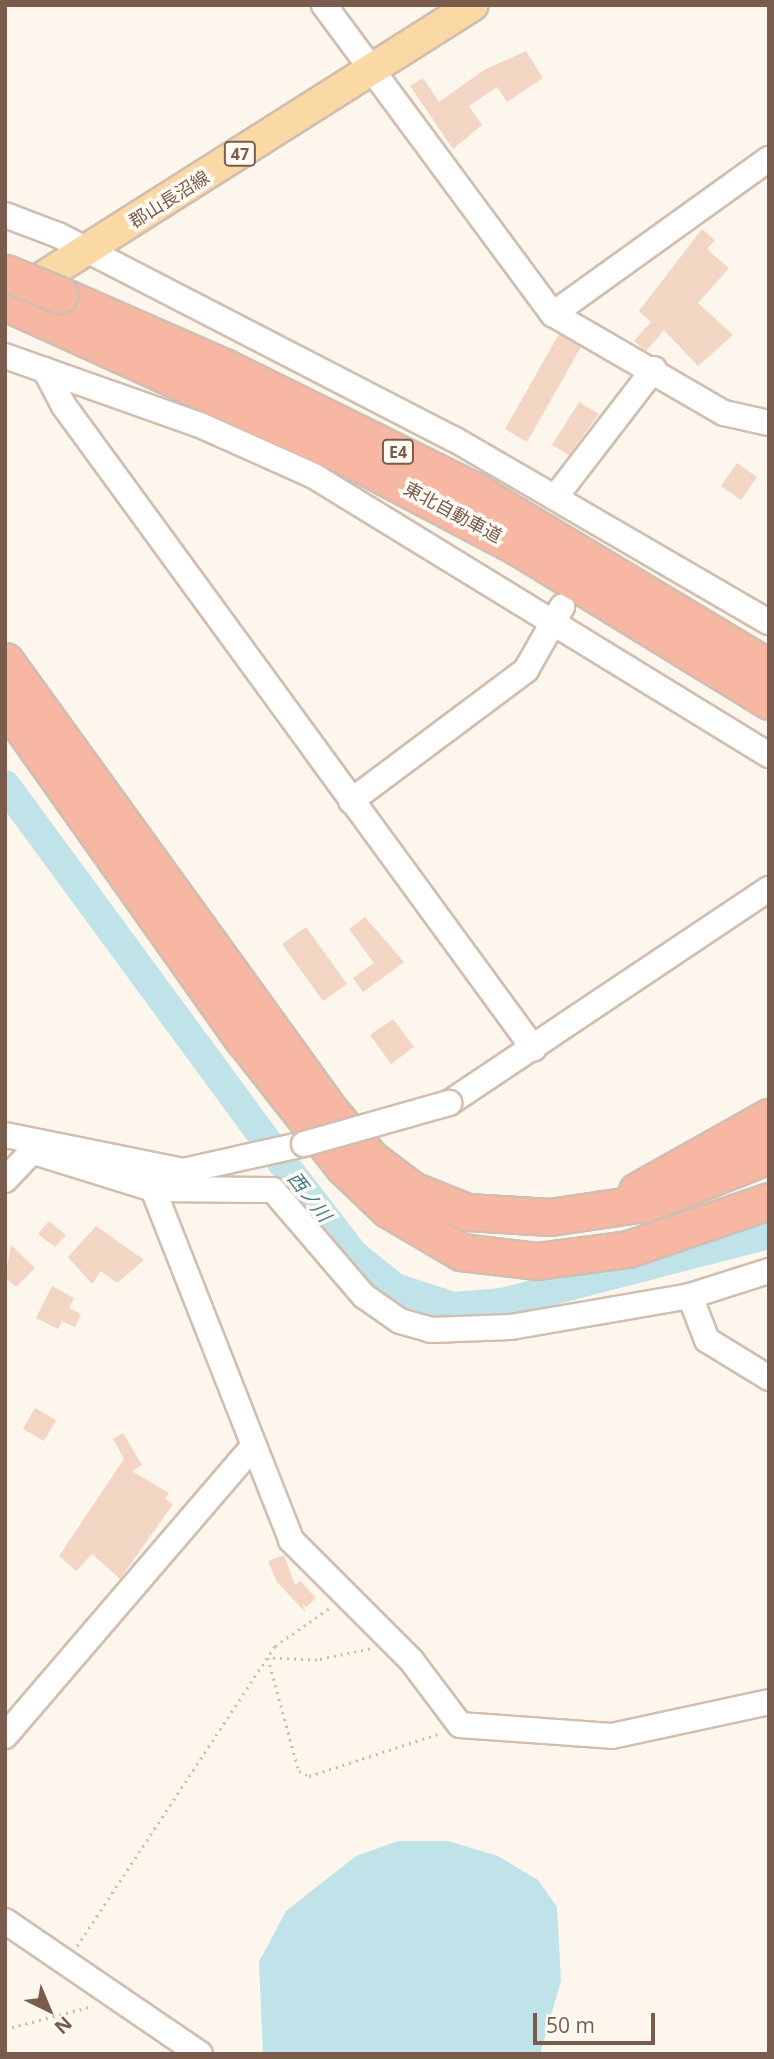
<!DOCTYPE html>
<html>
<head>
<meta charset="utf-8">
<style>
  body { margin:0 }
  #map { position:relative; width:774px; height:2059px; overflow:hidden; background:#fdf6ec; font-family:"Open Sans","Noto Sans JP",sans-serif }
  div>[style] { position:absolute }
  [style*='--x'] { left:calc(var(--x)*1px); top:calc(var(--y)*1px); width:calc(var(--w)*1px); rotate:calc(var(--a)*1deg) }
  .water>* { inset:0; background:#bfe3e8 }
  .river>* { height:30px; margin:-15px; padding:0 15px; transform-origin:15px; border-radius:15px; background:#bfe3e8 }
  .building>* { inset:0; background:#f3d5c3 }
  .path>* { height:2.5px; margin-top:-1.25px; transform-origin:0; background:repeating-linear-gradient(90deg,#d9b8a5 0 2px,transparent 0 7px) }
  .roads { filter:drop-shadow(2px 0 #d1beb0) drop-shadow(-2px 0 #d1beb0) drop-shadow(0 2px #d1beb0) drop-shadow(0 -2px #d1beb0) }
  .minor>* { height:24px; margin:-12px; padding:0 12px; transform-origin:12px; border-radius:12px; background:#fff }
  .major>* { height:30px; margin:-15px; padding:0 15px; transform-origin:15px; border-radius:15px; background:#fbd9a5 }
  .highway>* { height:35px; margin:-17.5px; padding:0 17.5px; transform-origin:17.5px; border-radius:17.5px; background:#f7b7a3 }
  .bridges { filter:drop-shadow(2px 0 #d1beb0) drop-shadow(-2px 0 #d1beb0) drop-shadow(0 2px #d1beb0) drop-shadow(0 -2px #d1beb0) }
  .minor-bridge>* { height:24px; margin:-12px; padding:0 12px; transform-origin:12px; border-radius:12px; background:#fff }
  .highway-bridge>* { height:35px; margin:-17.5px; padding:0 17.5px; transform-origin:17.5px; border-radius:17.5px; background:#f7b7a3 }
  span { translate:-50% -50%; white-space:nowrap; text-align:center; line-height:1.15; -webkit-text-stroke:7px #fffaf3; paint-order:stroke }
  .shield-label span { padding:2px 5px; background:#fffaf3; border:2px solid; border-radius:5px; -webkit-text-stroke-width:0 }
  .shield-label { font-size:16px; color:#7a5c4d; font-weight:700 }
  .street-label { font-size:18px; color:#7a5c4d }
  .water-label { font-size:19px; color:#437c86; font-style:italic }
  .frame { position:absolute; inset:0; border:7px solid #7a5c4d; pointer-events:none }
  .north { position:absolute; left:14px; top:1975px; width:70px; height:70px; -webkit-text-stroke:5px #fffaf3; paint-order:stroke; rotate:137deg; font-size:19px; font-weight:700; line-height:28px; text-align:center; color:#7a5c4d }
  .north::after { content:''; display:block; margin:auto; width:24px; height:32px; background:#7a5c4d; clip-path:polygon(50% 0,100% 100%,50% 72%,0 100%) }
  .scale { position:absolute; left:533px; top:2013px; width:122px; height:32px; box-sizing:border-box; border:4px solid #7a5c4d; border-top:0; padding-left:9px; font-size:21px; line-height:24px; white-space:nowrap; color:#7a5c4d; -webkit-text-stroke:5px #fffaf3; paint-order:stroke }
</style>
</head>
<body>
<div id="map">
  <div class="water">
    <i style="clip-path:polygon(398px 1841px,448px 1841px,498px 1856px,538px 1880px,557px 1907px,561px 1981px,540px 2054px,263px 2054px,259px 1962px,286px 1911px,356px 1856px)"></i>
  </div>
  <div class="river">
    <i style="--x:5;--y:785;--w:474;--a:53.7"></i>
    <i style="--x:286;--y:1167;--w:111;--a:52.3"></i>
    <i style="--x:354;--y:1255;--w:53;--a:38.8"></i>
    <i style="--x:395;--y:1288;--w:61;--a:18.1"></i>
    <i style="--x:453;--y:1307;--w:49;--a:-4.7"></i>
    <i style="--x:502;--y:1303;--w:276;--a:-14.5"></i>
  </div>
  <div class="building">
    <i style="clip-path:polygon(526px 51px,543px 78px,507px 102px,497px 87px,469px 106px,482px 125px,453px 149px,410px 86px,423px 78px,439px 102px,484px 70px)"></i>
    <i style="clip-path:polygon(702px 229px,715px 240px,707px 249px,729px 268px,698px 303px,733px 335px,698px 366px,664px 330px,646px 351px,634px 341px,651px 322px,639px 311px)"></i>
    <i style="clip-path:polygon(559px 334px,581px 347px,527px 442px,505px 429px)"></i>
    <i style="clip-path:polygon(579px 402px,599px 414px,569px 455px,552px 445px)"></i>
    <i style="clip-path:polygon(737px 463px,757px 477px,741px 500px,721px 486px)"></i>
    <i style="clip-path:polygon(365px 917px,404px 962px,363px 992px,353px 978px,374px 963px,349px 929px)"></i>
    <i style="clip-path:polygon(306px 927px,347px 984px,323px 1001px,282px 944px)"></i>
    <i style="clip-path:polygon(393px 1019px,414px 1047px,391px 1064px,370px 1035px)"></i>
    <i style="clip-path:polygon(49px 1221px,66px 1235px,55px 1247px,38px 1234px)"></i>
    <i style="clip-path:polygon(96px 1226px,144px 1260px,117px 1283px,101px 1271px,92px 1284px,68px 1257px)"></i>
    <i style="clip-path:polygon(11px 1245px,35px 1268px,16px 1287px,5px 1277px)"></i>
    <i style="clip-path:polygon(52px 1286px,74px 1298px,69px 1308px,81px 1314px,75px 1327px,62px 1321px,58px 1329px,36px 1318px)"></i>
    <i style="clip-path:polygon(35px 1408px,56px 1420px,44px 1441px,23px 1429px)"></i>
    <i style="clip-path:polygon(123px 1433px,142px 1465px,132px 1471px,169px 1493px,165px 1499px,173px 1504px,120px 1579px,92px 1554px,76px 1571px,59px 1556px,124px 1459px,113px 1439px)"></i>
    <i style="clip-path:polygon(284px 1555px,295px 1585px,300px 1581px,316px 1598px,306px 1607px,302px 1603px,306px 1613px,277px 1582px,268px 1561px)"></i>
  </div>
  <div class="path">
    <i style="--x:370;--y:1649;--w:54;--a:168.3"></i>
    <i style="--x:317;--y:1660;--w:49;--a:-177.7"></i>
    <i style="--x:268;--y:1658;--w:117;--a:74.7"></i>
    <i style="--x:299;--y:1771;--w:11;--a:27"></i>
    <i style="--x:309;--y:1776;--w:139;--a:-18"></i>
    <i style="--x:77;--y:1946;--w:359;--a:-56.6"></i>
    <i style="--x:275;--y:1646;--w:68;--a:-34.9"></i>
    <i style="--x:5;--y:2029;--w:91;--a:-14.6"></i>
  </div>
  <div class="roads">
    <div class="minor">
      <i style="--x:324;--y:5;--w:385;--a:53.5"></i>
      <i style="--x:553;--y:314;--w:198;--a:30.1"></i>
      <i style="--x:724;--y:413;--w:46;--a:12.5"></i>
      <i style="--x:5;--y:215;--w:57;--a:20.7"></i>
      <i style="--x:58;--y:235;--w:445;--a:27.3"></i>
      <i style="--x:454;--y:439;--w:364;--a:30.2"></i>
      <i style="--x:553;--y:314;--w:266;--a:-35.7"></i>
      <i style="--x:5;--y:356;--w:207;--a:19.5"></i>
      <i style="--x:200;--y:425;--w:125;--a:24.1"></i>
      <i style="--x:314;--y:476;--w:534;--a:31.52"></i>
      <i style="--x:45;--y:370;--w:41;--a:62.2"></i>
      <i style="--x:64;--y:406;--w:796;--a:53.84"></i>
      <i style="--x:557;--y:495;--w:159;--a:-52.4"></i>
      <i style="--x:351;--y:801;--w:219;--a:-36.8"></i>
      <i style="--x:526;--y:670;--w:73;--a:-60.3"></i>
      <i style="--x:449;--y:1103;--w:385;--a:-33.8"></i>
      <i style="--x:5;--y:1135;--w:182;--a:11.4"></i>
      <i style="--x:183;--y:1171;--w:124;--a:-12.6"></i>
      <i style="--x:31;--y:1151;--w:128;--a:17.3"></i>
      <i style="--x:153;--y:1189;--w:120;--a:0.5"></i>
      <i style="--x:273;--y:1190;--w:140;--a:49.4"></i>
      <i style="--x:364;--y:1296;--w:44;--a:34.8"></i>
      <i style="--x:400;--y:1321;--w:32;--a:16"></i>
      <i style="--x:431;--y:1330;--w:80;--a:-2.1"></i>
      <i style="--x:511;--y:1327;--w:182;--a:-9.8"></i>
      <i style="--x:690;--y:1296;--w:83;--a:-17.6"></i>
      <i style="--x:5;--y:1180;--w:50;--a:-46.6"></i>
      <i style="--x:153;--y:1189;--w:377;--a:68.5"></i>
      <i style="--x:291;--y:1540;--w:170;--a:45"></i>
      <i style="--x:411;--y:1660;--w:81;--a:53"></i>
      <i style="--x:460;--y:1725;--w:152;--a:4.1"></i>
      <i style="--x:612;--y:1736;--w:161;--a:-12.2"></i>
      <i style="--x:690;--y:1296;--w:47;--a:68.9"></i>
      <i style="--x:707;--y:1340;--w:73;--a:31.5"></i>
      <i style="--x:5;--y:1736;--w:378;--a:-49.4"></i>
      <i style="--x:5;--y:1921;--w:236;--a:34.3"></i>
    </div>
    <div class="major">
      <i style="--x:18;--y:293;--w:538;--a:-32.33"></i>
    </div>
    <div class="highway">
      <i style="--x:60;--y:295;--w:179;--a:23.7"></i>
      <i style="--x:224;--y:367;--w:278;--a:26.3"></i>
      <i style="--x:473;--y:490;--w:345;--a:31"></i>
      <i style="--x:5;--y:302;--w:380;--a:24.4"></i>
      <i style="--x:351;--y:459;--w:189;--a:27.8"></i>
      <i style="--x:518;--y:547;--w:294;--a:31.5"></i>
      <i style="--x:5;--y:661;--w:555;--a:54.16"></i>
      <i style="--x:330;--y:1111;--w:63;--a:49.5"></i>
      <i style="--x:371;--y:1159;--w:51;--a:37.1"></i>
      <i style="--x:412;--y:1190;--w:59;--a:21.8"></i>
      <i style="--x:467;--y:1212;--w:83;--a:3.4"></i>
      <i style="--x:550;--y:1217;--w:101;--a:-8.5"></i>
      <i style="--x:650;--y:1202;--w:128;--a:-21.6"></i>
      <i style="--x:5;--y:703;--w:413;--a:54.7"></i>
      <i style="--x:244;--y:1040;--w:162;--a:51.8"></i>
      <i style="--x:344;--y:1167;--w:61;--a:43.7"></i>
      <i style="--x:388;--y:1209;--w:85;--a:30.5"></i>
      <i style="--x:461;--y:1252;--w:77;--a:6.8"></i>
      <i style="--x:537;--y:1261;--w:92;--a:-7.5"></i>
      <i style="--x:628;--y:1249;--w:149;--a:-18.8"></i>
      <i style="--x:637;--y:1191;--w:151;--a:-29.3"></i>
    </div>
  </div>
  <div class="bridges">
    <div class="minor-bridge">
      <i style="--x:304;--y:1144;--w:151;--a:-15.8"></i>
    </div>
    <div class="highway-bridge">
      <i style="--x:6;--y:273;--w:58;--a:22.2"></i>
    </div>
  </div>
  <div class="shield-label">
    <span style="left:240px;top:154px">47</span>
    <span style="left:398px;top:452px">E4</span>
  </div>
  <div class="street-label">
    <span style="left:169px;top:199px;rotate:-32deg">郡山長沼線</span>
    <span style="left:453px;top:512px;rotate:28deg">東北自動車道</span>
  </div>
  <div class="water-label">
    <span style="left:309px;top:1197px;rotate:52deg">西ノ川</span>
  </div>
  <div class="frame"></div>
  <div class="north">N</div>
  <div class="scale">50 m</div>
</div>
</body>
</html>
